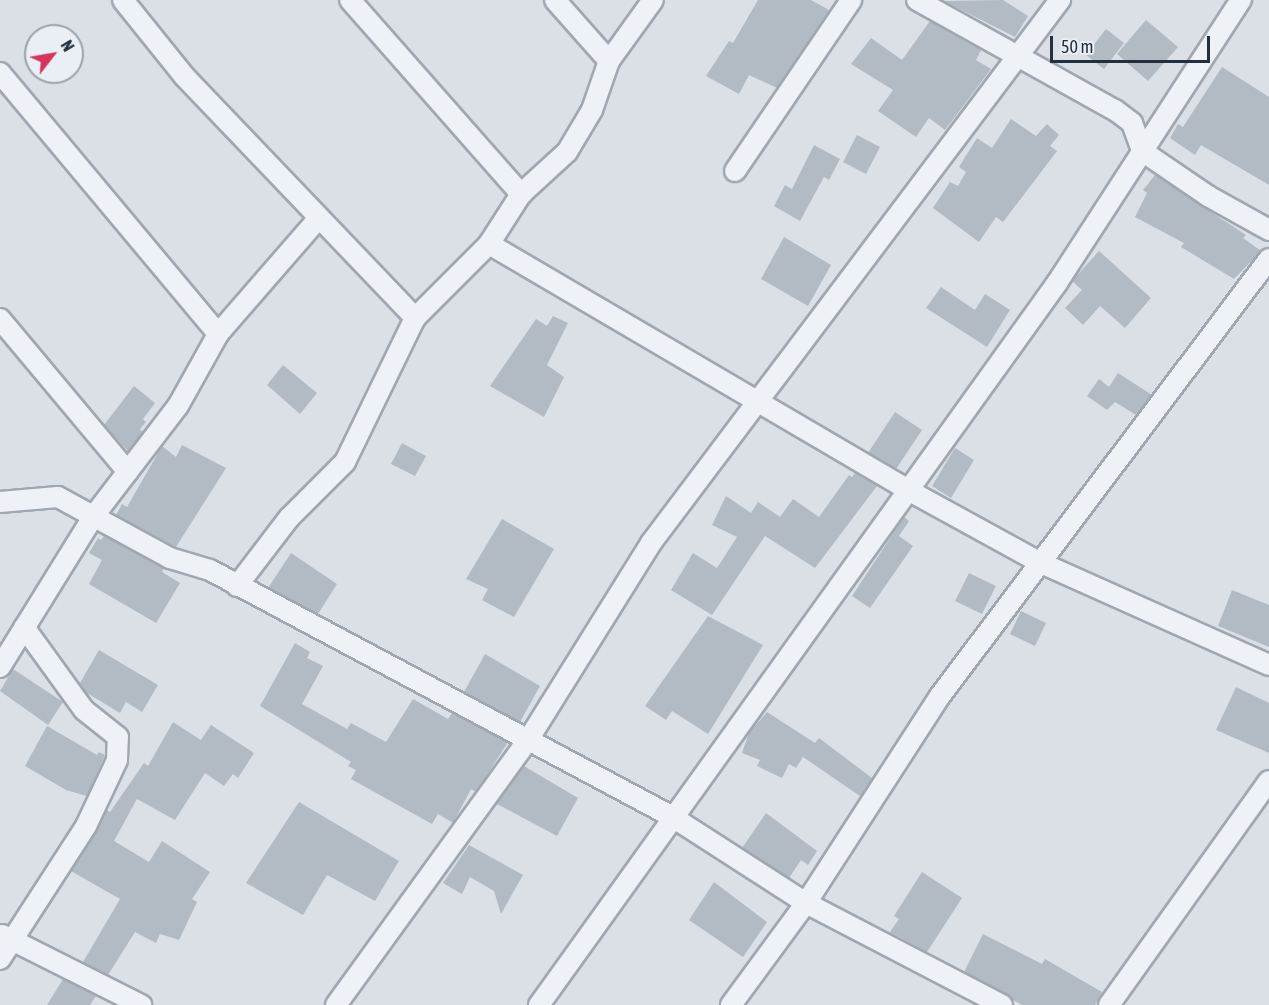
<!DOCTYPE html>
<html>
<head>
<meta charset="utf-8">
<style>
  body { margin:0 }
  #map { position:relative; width:1269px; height:1005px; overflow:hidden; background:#dbe0e7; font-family:"Asap Condensed",sans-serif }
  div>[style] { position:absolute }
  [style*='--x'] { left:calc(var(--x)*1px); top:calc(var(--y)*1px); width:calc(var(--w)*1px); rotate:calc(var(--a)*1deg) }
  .building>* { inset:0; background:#b2bac4 }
  .roads { filter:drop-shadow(2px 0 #a0a7b1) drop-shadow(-2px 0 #a0a7b1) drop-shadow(0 2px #a0a7b1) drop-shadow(0 -2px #a0a7b1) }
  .minor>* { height:20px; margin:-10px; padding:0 10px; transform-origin:10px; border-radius:10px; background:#eef1f5 }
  span { translate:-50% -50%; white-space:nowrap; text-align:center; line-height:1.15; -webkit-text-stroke:6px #eaeff5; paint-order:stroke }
  .north { position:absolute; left:24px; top:24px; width:60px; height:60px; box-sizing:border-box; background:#eaeff5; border:2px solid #9ba2ac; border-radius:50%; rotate:59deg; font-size:16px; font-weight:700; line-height:24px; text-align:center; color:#242f3e }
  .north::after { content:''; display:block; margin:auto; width:21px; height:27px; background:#d8335a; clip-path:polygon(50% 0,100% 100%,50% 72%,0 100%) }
  .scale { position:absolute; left:1050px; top:36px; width:160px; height:27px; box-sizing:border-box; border:3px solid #242f3e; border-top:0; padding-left:8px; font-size:18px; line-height:21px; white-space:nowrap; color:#242f3e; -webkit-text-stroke:4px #eaeff5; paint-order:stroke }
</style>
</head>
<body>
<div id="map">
  <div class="building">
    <i style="clip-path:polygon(758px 0,811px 0,829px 10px,777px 88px,749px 75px,739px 94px,706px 76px,729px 41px,733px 43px)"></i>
    <i style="clip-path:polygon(1003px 0,1028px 16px,1015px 37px,944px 1px)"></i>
    <i style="clip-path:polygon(1146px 20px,1178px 47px,1148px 81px,1117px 54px)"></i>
    <i style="clip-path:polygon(930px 21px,981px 50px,976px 60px,991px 69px,945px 130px,929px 118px,916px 137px,878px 111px,893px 90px,851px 64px,871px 38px,902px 60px)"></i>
    <i style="clip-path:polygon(1106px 29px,1124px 43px,1104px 69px,1086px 55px)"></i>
    <i style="clip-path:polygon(1222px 67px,1269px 97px,1269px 185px,1201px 145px,1195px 155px,1170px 138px,1178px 124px,1183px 127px)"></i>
    <i style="clip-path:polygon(1011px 119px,1036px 136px,1047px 124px,1059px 135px,1050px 146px,1057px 151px,1003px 222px,996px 217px,979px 242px,933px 208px,950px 182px,958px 186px,966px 172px,959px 167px,977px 138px,992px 148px)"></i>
    <i style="clip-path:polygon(857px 135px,880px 147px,866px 174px,843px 162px)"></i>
    <i style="clip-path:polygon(814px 145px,840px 159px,829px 180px,824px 177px,800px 221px,774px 206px,785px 185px,792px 189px)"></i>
    <i style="clip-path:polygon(1155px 175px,1246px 235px,1243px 238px,1261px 251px,1234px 279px,1181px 247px,1184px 243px,1135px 217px,1147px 193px,1143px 190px)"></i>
    <i style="clip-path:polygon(784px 237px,831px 265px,808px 306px,761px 279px)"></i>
    <i style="clip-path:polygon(1099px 251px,1151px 298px,1125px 328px,1100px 306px,1083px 325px,1065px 308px,1082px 290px,1072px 281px)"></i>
    <i style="clip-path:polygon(941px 287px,975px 310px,985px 294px,1010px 310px,987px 347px,926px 308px)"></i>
    <i style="clip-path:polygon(553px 316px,568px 323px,547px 365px,564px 377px,544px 417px,490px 386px,536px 319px,547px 326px)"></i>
    <i style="clip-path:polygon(283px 365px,317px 393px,300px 414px,267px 385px)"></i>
    <i style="clip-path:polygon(1118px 373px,1152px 395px,1136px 415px,1115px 402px,1107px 410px,1087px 396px,1099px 379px,1109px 387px)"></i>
    <i style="clip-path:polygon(134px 386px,155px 403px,143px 419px,146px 422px,140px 429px,143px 432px,128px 451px,104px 425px)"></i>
    <i style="clip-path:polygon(895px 412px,922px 430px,896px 469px,868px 453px)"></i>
    <i style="clip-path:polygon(402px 443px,426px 456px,415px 476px,391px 464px)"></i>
    <i style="clip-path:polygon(182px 445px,226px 468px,176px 547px,116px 515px,122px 504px,127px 507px,162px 446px,176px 457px)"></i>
    <i style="clip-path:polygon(955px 448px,974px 460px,951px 498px,932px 486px)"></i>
    <i style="clip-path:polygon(855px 473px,877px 486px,815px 568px,765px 536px,712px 615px,671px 590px,693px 553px,717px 568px,737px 537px,712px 525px,726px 496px,751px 513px,758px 502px,780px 517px,793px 499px,819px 517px,849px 475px,852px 477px)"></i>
    <i style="clip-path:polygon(904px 517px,909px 521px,899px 536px,913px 546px,870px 608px,852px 596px)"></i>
    <i style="clip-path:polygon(502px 519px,554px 549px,514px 617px,482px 600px,488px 589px,466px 579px)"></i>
    <i style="clip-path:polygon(104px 536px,164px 568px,162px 572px,180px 583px,156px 623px,89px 584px,102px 560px,89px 553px,98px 538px,101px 540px)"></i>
    <i style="clip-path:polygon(291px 553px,337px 584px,318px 614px,268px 588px)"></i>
    <i style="clip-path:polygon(969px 573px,996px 586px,982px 614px,955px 601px)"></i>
    <i style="clip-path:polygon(1232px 590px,1269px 605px,1269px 647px,1218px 626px)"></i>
    <i style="clip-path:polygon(1021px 611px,1046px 623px,1035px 646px,1010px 634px)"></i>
    <i style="clip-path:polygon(708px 616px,763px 645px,708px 734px,672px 711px,666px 720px,645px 706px)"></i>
    <i style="clip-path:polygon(295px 643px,310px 652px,307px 658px,323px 666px,302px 704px,347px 729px,351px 723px,386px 742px,413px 699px,448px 719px,452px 713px,508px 742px,476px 792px,471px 789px,453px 823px,438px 814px,432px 824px,351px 779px,356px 770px,348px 766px,351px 762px,260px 706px)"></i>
    <i style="clip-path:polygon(99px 650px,158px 685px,142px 712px,126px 702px,120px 713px,87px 693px,80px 683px)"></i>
    <i style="clip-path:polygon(485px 654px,540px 686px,520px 722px,464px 692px)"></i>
    <i style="clip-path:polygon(13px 669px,63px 702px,48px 725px,0 691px)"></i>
    <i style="clip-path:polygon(1236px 687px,1269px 703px,1269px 753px,1216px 730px)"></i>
    <i style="clip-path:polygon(767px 712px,815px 743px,819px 738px,872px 778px,860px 796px,803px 757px,796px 768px,789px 764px,782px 778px,757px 766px,760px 760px,742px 753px,749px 733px)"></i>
    <i style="clip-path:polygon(173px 722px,201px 740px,211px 725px,254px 753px,238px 778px,233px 774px,224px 786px,205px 773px,175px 820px,137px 799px,114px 841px,149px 862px,162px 841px,210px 872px,192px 899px,197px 902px,179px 940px,160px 934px,156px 943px,135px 932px,108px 975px,83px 962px,120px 899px,71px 871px,107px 810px,110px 812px,144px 763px,148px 766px)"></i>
    <i style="clip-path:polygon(47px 726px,97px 755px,99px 752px,105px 755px,87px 796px,66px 790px,25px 766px)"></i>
    <i style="clip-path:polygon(524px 766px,578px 798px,557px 836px,497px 804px)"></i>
    <i style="clip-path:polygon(299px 802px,399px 861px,375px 901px,327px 875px,303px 915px,246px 883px)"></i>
    <i style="clip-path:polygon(766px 813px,817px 851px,808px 865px,801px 860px,789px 878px,742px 848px)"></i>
    <i style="clip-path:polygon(469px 845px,523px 875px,501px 914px,494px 891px,470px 877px,462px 894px,443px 883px)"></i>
    <i style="clip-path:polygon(922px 872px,962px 898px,927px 952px,890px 932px,899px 919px,894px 916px)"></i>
    <i style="clip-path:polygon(714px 882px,767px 922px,743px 957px,689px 920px)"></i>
    <i style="clip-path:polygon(983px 934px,1042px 964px,1045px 959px,1102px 992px,1095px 1005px,1022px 1005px,964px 972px)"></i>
    <i style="clip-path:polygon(63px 979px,96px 996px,90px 1005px,47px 1005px)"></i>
  </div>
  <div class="roads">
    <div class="minor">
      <i style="--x:123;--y:0;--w:97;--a:51.2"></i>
      <i style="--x:184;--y:76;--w:335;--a:46.3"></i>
      <i style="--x:350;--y:0;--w:259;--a:48.6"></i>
      <i style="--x:555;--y:0;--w:81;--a:48.5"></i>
      <i style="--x:917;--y:0;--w:227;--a:29.1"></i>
      <i style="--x:1115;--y:110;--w:21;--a:37"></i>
      <i style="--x:1132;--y:123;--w:30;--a:70"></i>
      <i style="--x:1142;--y:151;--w:80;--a:34.3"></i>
      <i style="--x:1208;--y:196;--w:70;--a:29.1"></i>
      <i style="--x:0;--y:73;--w:340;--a:50.1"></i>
      <i style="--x:735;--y:171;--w:207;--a:-55.8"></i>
      <i style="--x:489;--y:244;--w:486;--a:30.4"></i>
      <i style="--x:908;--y:490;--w:152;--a:28.8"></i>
      <i style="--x:1041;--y:563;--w:250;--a:24.1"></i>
      <i style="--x:0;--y:319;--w:199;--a:50.1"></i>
      <i style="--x:0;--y:502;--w:58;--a:-4.9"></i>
      <i style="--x:58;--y:497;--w:128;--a:28.6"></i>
      <i style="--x:170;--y:558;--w:42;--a:16.7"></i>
      <i style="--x:210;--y:570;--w:523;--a:28.09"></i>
      <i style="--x:671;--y:816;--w:161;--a:32.8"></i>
      <i style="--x:806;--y:903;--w:221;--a:27.5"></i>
      <i style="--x:237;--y:586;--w:86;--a:-52.6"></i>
      <i style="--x:289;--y:518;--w:79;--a:-45"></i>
      <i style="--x:345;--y:462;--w:160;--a:-64.1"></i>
      <i style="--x:415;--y:318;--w:105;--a:-45"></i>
      <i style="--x:489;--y:244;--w:59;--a:-57.4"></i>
      <i style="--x:521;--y:194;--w:62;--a:-42.4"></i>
      <i style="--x:567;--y:152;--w:49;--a:-59.2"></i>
      <i style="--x:592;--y:110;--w:52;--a:-70.9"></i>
      <i style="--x:609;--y:61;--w:75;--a:-54.2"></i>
      <i style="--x:0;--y:667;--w:176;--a:-58.2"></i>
      <i style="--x:93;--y:517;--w:140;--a:-52.6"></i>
      <i style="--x:178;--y:406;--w:82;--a:-60.9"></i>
      <i style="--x:218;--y:334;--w:151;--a:-49"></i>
      <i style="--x:2;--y:935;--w:156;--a:26.7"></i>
      <i style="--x:0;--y:959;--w:158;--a:-57.1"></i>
      <i style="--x:86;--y:826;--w:73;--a:-64.8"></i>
      <i style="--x:117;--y:760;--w:23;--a:-88"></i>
      <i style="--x:118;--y:737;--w:43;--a:-141.5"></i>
      <i style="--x:84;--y:710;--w:102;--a:-125.9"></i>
      <i style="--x:336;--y:1005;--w:327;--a:-54.1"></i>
      <i style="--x:528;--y:740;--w:232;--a:-58"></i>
      <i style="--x:651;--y:543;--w:680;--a:-53.01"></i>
      <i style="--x:539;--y:1005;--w:889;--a:-54.34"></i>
      <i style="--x:1057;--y:283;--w:338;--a:-57"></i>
      <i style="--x:731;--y:1005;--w:127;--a:-53.7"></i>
      <i style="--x:806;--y:903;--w:247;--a:-57.1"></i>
      <i style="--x:940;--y:696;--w:547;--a:-53.03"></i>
      <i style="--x:1109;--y:1005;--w:275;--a:-54.5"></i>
    </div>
  </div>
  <div class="north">N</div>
  <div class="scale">50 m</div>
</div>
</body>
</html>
